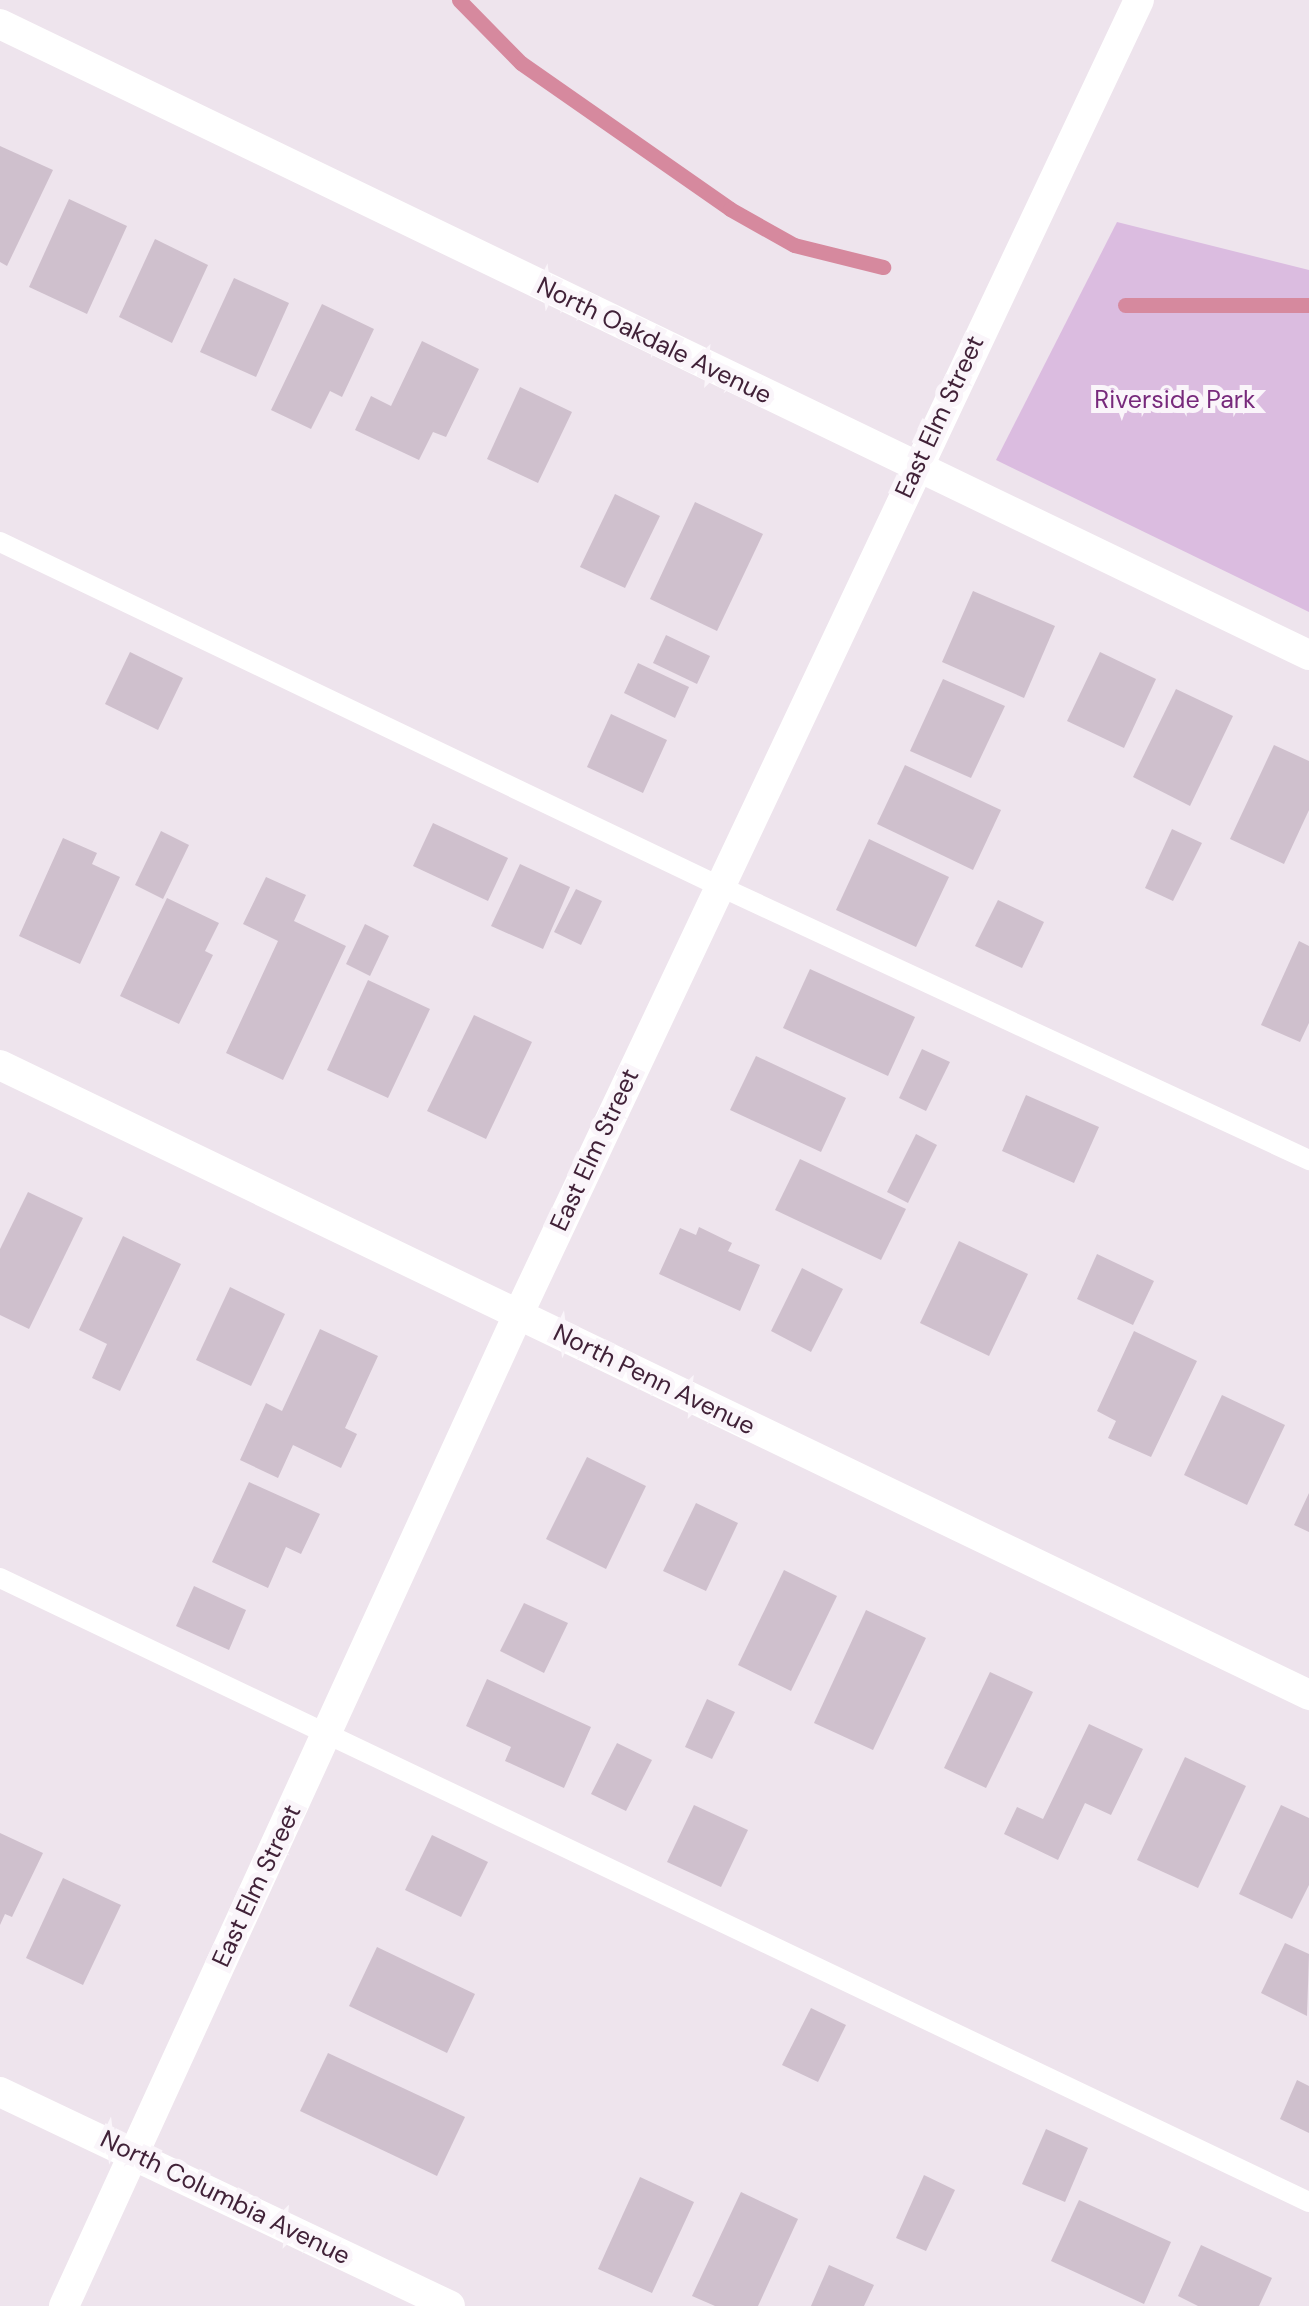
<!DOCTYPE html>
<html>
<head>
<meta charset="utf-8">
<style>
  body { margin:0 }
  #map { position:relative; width:1309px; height:2306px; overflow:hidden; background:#eee4ed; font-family:"DM Sans",sans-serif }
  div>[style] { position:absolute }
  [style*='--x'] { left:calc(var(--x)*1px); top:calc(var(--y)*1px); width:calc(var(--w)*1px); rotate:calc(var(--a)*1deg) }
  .green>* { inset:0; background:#dbbce0 }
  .stream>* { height:15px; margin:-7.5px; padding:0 7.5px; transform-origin:7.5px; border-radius:7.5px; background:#d6899e }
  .building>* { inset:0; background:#cfc0cd }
  .lane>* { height:20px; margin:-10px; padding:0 10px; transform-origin:10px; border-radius:10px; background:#fff }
  .street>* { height:30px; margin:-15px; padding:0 15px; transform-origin:15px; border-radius:15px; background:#fff }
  span { translate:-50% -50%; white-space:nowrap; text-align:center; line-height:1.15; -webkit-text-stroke:10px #faf5fa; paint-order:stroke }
  .street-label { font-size:25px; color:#412238 }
  .park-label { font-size:25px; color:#77297b }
</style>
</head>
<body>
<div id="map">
  <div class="green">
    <i style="clip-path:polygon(1117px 222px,1309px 270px,1309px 612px,996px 460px)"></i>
  </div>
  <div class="stream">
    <i style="--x:459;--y:0;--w:88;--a:45.5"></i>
    <i style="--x:521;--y:63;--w:255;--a:34.9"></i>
    <i style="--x:730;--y:209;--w:73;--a:29.4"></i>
    <i style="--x:794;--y:245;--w:92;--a:13.9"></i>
    <i style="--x:1125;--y:305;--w:184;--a:0"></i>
  </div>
  <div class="building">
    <i style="clip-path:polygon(0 146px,53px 170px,7px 266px,0 262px)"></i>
    <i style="clip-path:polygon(69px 199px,127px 226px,87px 314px,29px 287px)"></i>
    <i style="clip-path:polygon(155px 239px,208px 265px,172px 343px,119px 317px)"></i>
    <i style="clip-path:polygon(234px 278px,289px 303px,256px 377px,200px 352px)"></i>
    <i style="clip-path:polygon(322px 304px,374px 329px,342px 397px,330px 391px,311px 429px,271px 410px)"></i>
    <i style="clip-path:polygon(422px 341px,479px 369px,446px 437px,433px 432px,419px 460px,355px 430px,371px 396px,391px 406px)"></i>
    <i style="clip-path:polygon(520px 387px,572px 412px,538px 483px,487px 459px)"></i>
    <i style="clip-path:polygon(615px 494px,660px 516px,625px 588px,580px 567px)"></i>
    <i style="clip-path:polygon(695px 502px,763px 534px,717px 631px,650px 599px)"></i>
    <i style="clip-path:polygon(973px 591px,1055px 626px,1024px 698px,942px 662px)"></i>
    <i style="clip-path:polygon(666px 635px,710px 656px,697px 684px,653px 663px)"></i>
    <i style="clip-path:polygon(130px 652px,183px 678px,158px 730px,105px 704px)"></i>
    <i style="clip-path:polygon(1100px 652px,1156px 679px,1124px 748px,1067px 721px)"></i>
    <i style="clip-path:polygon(638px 663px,689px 687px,675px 718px,624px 693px)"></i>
    <i style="clip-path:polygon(943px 679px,1005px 706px,971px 778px,910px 751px)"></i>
    <i style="clip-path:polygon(1176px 689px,1233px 716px,1190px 806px,1133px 777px)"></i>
    <i style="clip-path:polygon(611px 714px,667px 740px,643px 793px,587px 767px)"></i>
    <i style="clip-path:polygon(1274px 745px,1309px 761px,1309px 810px,1284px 864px,1230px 839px)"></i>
    <i style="clip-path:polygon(905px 765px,1001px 810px,973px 870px,877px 824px)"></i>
    <i style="clip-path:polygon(433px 823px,508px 858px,488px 901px,413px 866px)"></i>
    <i style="clip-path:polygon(1172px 829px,1202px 843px,1173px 901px,1145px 888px)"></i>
    <i style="clip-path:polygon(161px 831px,189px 845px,163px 899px,135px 885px)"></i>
    <i style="clip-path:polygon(63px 838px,97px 853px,92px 864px,120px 877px,80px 964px,19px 936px)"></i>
    <i style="clip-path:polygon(869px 839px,949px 877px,916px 947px,836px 910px)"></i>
    <i style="clip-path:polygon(520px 864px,570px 887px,543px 949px,491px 926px)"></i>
    <i style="clip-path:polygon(266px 877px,306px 895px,294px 921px,346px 946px,283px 1080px,226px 1053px,278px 941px,243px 924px)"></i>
    <i style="clip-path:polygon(576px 889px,602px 901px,581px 945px,554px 932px)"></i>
    <i style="clip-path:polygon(167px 898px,219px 923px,205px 951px,213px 955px,179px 1024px,120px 996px)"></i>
    <i style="clip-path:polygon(998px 900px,1044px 922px,1022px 968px,975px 946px)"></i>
    <i style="clip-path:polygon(365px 924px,389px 936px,370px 976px,346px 964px)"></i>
    <i style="clip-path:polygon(1299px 941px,1309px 946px,1309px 1023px,1300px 1042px,1261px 1025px)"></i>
    <i style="clip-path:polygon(810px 969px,915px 1017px,888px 1076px,783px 1028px)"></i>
    <i style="clip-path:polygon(368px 980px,430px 1009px,388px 1098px,327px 1070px)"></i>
    <i style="clip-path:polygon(474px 1015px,532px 1042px,486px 1139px,427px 1111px)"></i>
    <i style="clip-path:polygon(922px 1049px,950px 1062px,926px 1111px,899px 1098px)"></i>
    <i style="clip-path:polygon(756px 1056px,846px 1098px,821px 1152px,730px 1110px)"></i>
    <i style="clip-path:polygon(1026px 1095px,1099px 1127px,1074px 1183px,1002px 1151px)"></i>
    <i style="clip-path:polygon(916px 1134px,937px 1145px,908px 1203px,887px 1192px)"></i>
    <i style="clip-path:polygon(800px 1159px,906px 1209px,881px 1260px,775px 1210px)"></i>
    <i style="clip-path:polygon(28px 1192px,83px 1218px,29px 1329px,0 1315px,0 1249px)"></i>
    <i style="clip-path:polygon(699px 1227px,732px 1243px,728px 1251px,760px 1265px,740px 1311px,659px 1274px,680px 1228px,696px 1235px)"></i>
    <i style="clip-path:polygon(123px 1236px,181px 1264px,120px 1391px,92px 1378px,107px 1344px,79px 1330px)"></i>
    <i style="clip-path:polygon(959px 1241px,1028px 1274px,989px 1356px,920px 1323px)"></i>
    <i style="clip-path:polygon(1097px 1254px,1154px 1281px,1133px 1325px,1077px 1299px)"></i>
    <i style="clip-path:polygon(802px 1268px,843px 1289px,811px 1352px,771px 1331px)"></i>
    <i style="clip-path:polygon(230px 1287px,285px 1314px,251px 1386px,196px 1360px)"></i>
    <i style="clip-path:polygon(320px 1329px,378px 1356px,345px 1428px,357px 1434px,341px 1468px,293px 1445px,278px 1478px,240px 1460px,266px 1403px,282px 1411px)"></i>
    <i style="clip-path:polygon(1134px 1331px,1197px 1361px,1151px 1457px,1108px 1438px,1116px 1421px,1097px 1411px)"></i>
    <i style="clip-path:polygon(1222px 1395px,1285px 1425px,1247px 1505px,1184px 1475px)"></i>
    <i style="clip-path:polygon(587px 1457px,646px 1486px,606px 1569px,546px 1539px)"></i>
    <i style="clip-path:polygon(249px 1482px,320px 1514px,301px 1554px,286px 1547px,268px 1588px,212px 1562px)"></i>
    <i style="clip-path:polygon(1309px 1493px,1309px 1532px,1294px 1525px)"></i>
    <i style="clip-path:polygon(696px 1503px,738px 1523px,706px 1591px,663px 1571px)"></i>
    <i style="clip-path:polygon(784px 1570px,837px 1596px,791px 1691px,738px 1665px)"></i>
    <i style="clip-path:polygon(194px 1586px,246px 1610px,229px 1650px,176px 1626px)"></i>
    <i style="clip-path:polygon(524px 1603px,568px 1623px,544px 1673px,500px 1651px)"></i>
    <i style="clip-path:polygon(866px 1610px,926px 1638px,873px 1750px,814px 1723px)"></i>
    <i style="clip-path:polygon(990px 1672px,1033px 1692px,986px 1788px,944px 1768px)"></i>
    <i style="clip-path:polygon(487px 1679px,591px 1727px,564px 1788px,505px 1761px,511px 1747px,466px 1726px)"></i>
    <i style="clip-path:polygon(707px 1699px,735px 1712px,712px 1759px,685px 1747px)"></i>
    <i style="clip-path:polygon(1089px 1724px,1143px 1749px,1111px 1815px,1085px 1803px,1058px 1860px,1004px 1834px,1017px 1807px,1043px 1819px)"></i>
    <i style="clip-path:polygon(617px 1743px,652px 1760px,626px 1811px,591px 1794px)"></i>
    <i style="clip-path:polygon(1185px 1757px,1246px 1786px,1198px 1888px,1137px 1860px)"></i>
    <i style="clip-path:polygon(694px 1805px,748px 1830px,721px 1887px,667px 1862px)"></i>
    <i style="clip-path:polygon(1281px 1805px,1309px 1818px,1309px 1885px,1292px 1919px,1239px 1894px)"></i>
    <i style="clip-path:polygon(0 1833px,43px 1853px,12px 1917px,5px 1914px,0 1925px)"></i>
    <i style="clip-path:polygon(432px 1835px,488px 1862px,461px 1917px,405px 1890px)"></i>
    <i style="clip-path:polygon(63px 1878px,121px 1905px,83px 1985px,26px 1958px)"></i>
    <i style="clip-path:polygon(1285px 1943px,1309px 1954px,1307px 2016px,1261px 1993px)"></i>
    <i style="clip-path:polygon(377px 1947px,475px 1994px,447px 2053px,349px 2006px)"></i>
    <i style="clip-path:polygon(811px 2008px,846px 2025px,818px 2082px,782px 2065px)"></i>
    <i style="clip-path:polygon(328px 2053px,465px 2117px,437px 2176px,300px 2111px)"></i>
    <i style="clip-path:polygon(1297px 2080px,1309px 2086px,1309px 2133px,1280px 2119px)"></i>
    <i style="clip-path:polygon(1046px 2129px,1088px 2148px,1065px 2202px,1022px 2184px)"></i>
    <i style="clip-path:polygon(924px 2175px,955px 2190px,926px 2251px,896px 2238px)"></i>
    <i style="clip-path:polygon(640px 2177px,694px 2202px,652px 2293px,598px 2269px)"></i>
    <i style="clip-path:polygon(741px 2192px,798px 2219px,758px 2306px,715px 2306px,692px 2296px)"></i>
    <i style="clip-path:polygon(1079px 2200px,1171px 2242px,1144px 2304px,1051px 2261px)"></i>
    <i style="clip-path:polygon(1201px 2245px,1272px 2278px,1259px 2306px,1198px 2306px,1178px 2296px)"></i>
    <i style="clip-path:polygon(829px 2265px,874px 2285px,864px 2306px,811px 2306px)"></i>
  </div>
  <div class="lane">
    <i style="--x:0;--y:542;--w:797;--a:25.57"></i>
    <i style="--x:719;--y:886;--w:651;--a:24.91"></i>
    <i style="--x:0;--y:1578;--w:1450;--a:25.49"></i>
  </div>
  <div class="street">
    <i style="--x:0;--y:24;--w:1453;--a:25.74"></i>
    <i style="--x:0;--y:1065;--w:1453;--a:25.7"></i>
    <i style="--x:0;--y:2092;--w:498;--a:25.4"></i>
    <i style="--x:64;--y:2306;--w:1090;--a:-65.39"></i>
    <i style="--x:518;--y:1315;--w:1454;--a:-64.72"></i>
  </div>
  <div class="street-label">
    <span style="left:654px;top:341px;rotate:26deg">North Oakdale Avenue</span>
    <span style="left:940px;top:417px;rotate:-65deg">East Elm Street</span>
    <span style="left:595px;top:1150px;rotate:-65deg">East Elm Street</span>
    <span style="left:654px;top:1380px;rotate:26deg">North Penn Avenue</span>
    <span style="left:257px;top:1886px;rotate:-65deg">East Elm Street</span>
    <span style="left:225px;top:2198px;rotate:26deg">North Columbia Avenue</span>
  </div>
  <div class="park-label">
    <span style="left:1175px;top:400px">Riverside Park</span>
  </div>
</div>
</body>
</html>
